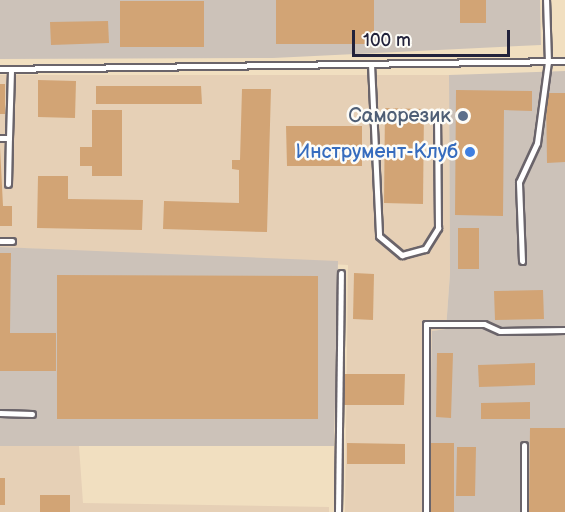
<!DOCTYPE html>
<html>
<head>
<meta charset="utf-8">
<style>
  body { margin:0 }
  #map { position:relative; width:565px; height:512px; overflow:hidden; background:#f1dfc0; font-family:"Balsamiq Sans",sans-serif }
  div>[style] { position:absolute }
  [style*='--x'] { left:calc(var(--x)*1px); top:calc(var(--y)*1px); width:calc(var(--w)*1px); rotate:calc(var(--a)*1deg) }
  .built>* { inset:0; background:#e6d0b6 }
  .industrial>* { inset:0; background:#ccc2b9 }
  .building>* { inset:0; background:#d2a475 }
  .roads { filter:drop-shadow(2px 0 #6a646a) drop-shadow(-2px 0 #6a646a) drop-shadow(0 2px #6a646a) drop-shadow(0 -2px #6a646a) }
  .service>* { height:5px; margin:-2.5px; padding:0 2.5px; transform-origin:2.5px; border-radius:2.5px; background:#fff }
  .dots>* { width:16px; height:16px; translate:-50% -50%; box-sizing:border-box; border:3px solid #fdfcf7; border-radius:50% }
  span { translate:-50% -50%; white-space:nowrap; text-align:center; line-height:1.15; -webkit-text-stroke:5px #fdfcf7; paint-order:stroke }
  .service-label { font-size:20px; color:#4e5e75 }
  .right { translate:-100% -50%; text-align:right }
  .shop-label { font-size:20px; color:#366cbe }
  .scale { position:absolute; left:352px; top:30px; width:158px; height:27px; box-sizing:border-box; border:3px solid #22223b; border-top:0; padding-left:8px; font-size:18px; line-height:21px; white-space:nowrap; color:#22223b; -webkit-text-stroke:4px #fdfcf7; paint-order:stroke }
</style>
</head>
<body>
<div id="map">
  <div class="built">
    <i style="clip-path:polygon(0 75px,449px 75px,450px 273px,446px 329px,432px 331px,428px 512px,345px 512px,348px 265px,0 247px)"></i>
    <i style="clip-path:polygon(0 446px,79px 446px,83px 503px,329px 507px,329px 512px,0 512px)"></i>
  </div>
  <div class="industrial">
    <i style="clip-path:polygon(0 0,540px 0,541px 45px,273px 58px,0 59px)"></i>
    <i style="clip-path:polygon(565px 71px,565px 512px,428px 512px,432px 331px,446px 329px,450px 273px,449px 75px)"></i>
    <i style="clip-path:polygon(0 247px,338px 261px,334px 446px,0 446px)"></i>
  </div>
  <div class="building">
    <i style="clip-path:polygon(276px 0,374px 0,374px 44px,276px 44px)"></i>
    <i style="clip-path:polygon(460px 0,486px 0,486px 23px,460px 23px)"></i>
    <i style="clip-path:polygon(120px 1px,204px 1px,204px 47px,120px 47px)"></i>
    <i style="clip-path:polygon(108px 21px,109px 43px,51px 45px,50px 22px)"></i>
    <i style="clip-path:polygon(38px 80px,76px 81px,75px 118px,38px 117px)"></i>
    <i style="clip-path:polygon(0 84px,5px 84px,5px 114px,0 114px)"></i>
    <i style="clip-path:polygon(96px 86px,201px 86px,202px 104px,96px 104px)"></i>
    <i style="clip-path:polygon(242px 89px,271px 89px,267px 232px,163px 229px,164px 201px,239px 203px,239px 170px,232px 169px,232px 160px,240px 160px)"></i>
    <i style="clip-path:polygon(456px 90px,532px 91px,532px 111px,504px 110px,503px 216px,455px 215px)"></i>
    <i style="clip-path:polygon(546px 93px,565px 93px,565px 162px,547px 163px)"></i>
    <i style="clip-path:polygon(385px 108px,424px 109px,423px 204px,384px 203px)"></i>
    <i style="clip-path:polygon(92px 110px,122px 110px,122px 176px,92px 176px,92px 166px,80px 166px,80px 147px,92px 147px)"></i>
    <i style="clip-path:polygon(286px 126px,362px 126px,362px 166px,287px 166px)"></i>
    <i style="clip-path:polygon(0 147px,3px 206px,12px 206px,12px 226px,0 226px)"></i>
    <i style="clip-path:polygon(38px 176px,68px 176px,68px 199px,143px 200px,142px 230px,37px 228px)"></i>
    <i style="clip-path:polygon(458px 228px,479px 228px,479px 269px,458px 269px)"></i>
    <i style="clip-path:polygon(0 253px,11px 253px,10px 333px,56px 333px,56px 371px,0 371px)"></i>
    <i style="clip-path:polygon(354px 273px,374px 274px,373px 320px,353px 319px)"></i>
    <i style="clip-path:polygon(57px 275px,318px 276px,318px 419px,57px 419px)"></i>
    <i style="clip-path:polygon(543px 290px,544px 319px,495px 320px,494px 291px)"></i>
    <i style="clip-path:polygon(437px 353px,453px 353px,451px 418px,436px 417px)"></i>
    <i style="clip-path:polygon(535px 363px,535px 385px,479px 387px,478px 365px)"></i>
    <i style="clip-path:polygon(343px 374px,405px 374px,404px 405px,342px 405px)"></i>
    <i style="clip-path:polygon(530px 402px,530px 419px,481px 419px,481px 403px)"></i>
    <i style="clip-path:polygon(530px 428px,565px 428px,565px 512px,529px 512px)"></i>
    <i style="clip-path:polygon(347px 443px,405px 444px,405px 464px,347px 464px)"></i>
    <i style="clip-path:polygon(431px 443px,454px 443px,454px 512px,431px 512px)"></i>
    <i style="clip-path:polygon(457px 447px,476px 447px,475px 496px,456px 496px)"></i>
    <i style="clip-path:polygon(0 478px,5px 478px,5px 505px,0 505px)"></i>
    <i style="clip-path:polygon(40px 495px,70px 495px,70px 512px,40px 512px)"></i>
  </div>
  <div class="roads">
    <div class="service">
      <i style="--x:371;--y:64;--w:172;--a:87.3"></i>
      <i style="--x:379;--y:236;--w:30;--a:40"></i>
      <i style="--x:402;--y:255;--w:24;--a:-15"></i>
      <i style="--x:425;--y:249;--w:25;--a:-58"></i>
      <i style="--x:438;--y:228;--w:111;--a:-90.5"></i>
      <i style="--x:0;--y:69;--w:565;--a:-0.81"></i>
      <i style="--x:0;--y:138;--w:9;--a:0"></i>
      <i style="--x:9;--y:138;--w:69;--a:-88.3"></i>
      <i style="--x:8;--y:184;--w:46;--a:-88.8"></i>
      <i style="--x:0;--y:241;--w:12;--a:0"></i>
      <i style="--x:522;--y:261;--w:79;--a:-92.2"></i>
      <i style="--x:519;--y:182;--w:43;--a:-65.2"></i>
      <i style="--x:537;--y:143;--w:82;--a:-82.3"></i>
      <i style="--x:548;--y:62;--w:62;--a:-91.8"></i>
      <i style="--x:0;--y:413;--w:32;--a:2"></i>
      <i style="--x:524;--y:445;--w:67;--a:90"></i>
      <i style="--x:338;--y:512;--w:239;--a:-89.3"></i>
      <i style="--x:426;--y:512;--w:188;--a:-90"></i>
      <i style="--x:426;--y:324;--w:58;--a:0"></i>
      <i style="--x:484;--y:324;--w:17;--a:24"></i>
      <i style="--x:500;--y:331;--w:65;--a:-0.9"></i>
    </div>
  </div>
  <div class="dots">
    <i style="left:463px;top:116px;background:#5c6f8a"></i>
    <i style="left:470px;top:152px;background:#3f7fe0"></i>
  </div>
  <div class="service-label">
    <span class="right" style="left:451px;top:116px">Саморезик</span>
  </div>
  <div class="shop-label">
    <span class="right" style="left:458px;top:152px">Инструмент-Клуб</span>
  </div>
  <div class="scale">100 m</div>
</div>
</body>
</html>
